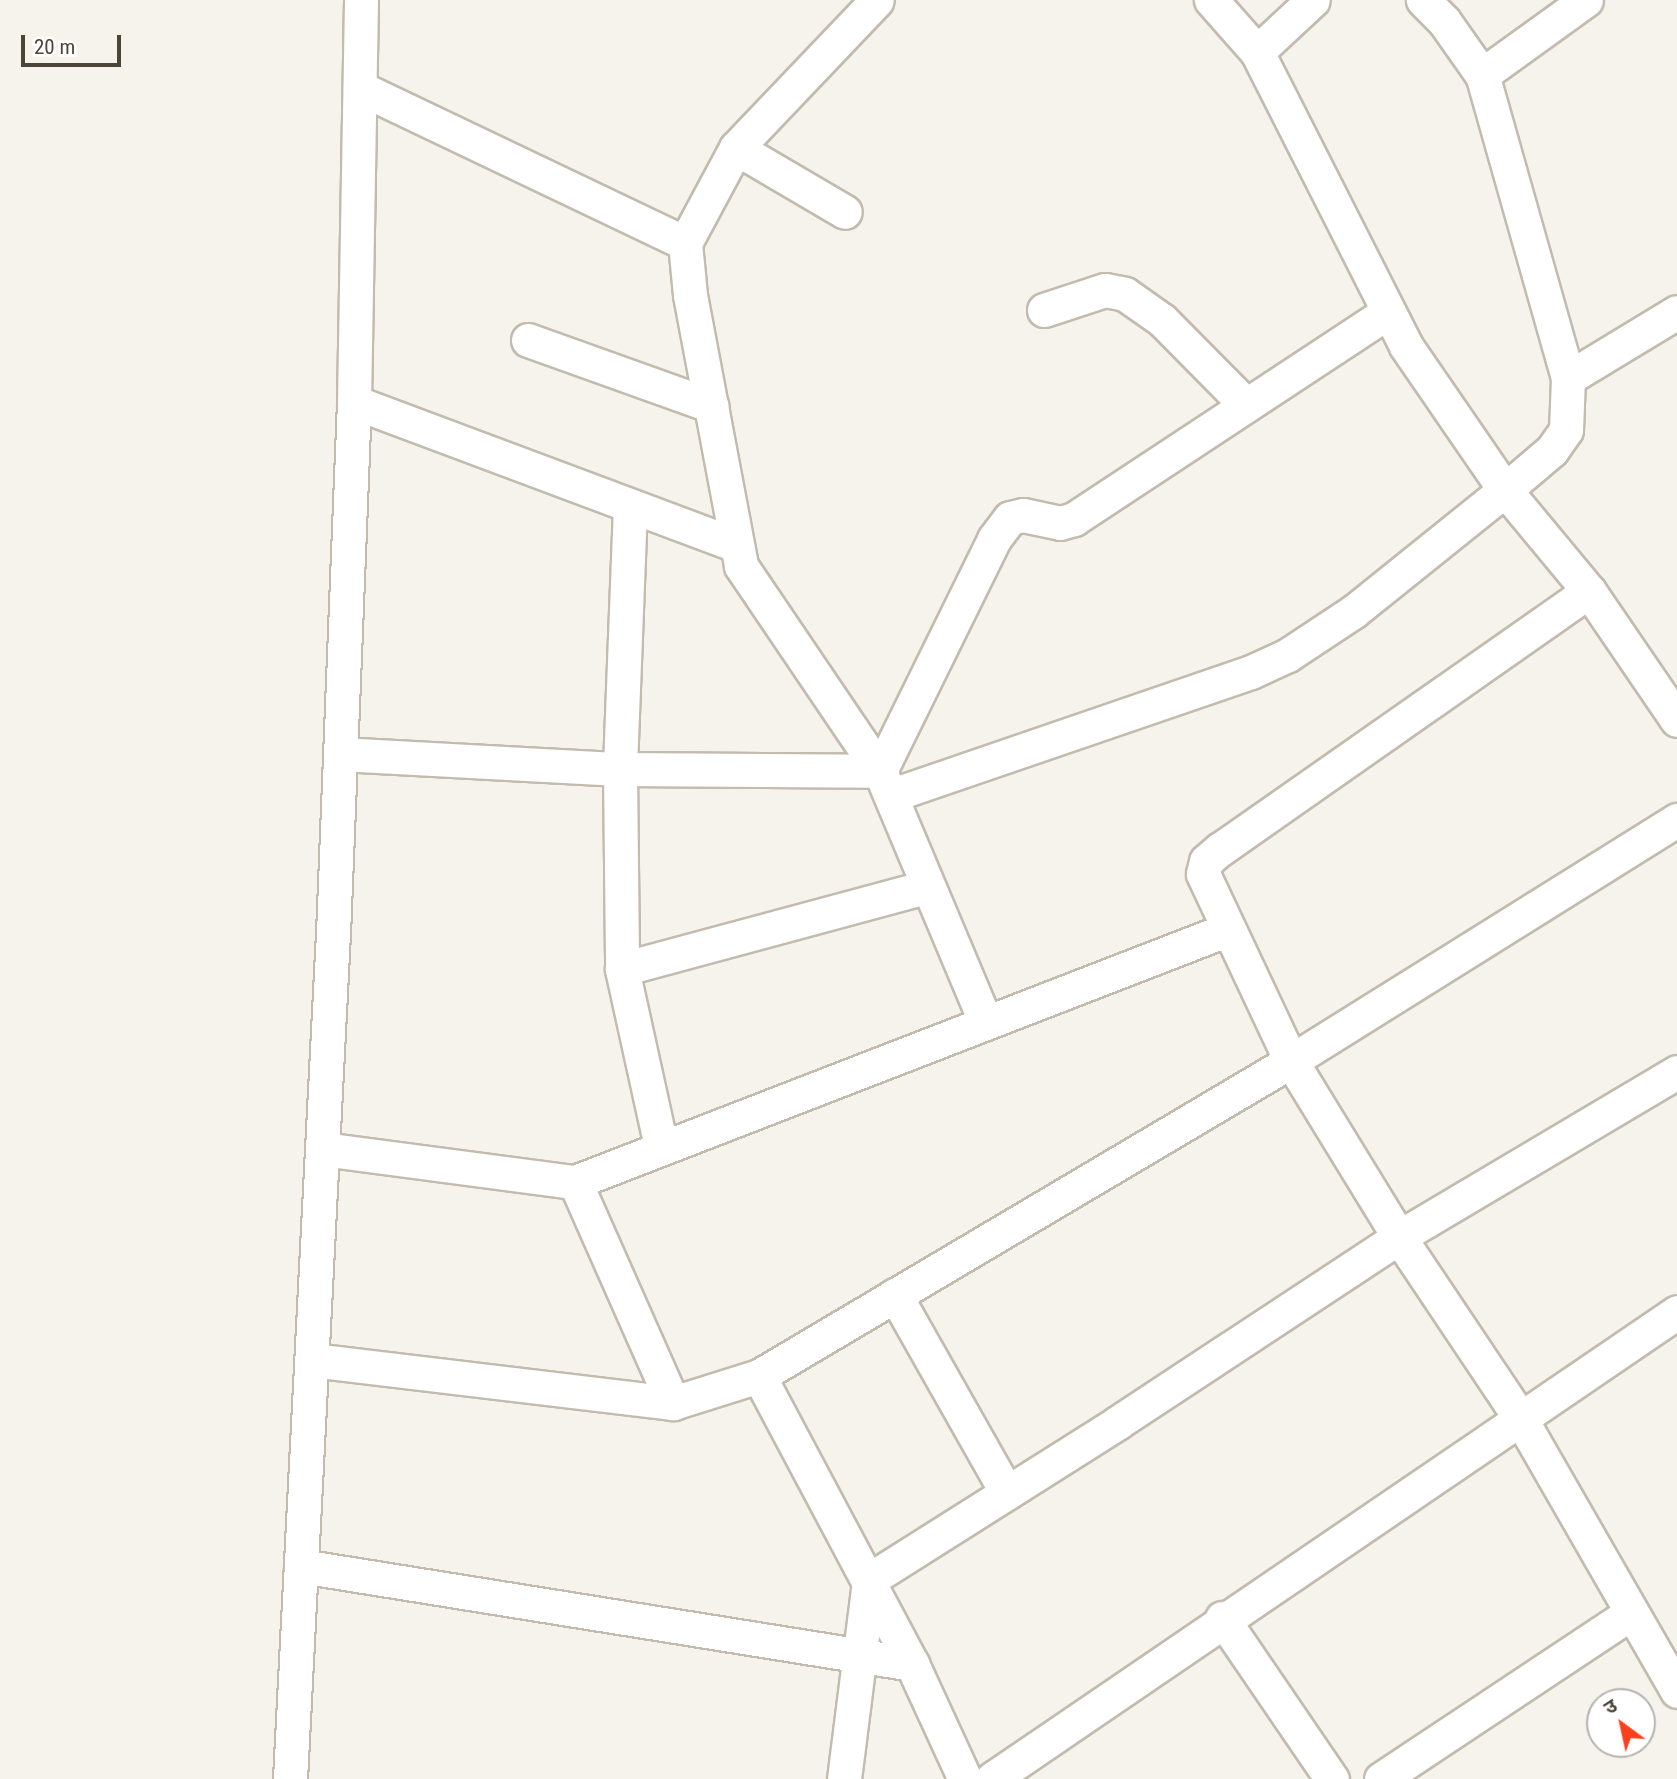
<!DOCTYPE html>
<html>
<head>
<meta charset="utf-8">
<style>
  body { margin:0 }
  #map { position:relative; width:1677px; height:1779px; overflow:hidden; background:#f6f3ec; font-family:"Roboto Condensed","Noto Sans Devanagari",sans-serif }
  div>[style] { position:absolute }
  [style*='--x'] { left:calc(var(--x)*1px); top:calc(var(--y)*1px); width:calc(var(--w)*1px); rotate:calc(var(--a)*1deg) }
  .roads { filter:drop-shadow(2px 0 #c2bbae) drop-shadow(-2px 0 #c2bbae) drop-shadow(0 2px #c2bbae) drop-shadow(0 -2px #c2bbae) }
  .minor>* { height:33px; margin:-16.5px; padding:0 16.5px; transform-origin:16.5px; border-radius:16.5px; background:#fff }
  span { translate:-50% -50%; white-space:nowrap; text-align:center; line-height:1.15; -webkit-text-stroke:5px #fff; paint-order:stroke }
  .north { position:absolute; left:1586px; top:1688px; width:70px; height:70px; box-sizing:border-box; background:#fff; border:2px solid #b7b4b0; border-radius:50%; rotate:327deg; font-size:19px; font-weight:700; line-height:28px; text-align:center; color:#4b4439 }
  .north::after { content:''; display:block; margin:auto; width:24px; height:32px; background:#fc3f1d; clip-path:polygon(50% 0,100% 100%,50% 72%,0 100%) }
  .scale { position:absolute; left:21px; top:35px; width:100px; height:32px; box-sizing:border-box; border:4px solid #4b4439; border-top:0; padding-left:9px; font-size:21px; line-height:24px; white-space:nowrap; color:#4b4439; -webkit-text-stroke:5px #fff; paint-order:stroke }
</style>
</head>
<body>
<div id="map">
  <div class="roads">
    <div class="minor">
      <i style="--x:1211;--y:0;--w:69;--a:48.5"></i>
      <i style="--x:1257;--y:52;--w:330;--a:63.1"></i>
      <i style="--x:1406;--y:346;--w:175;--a:55.5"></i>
      <i style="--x:1505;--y:490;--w:131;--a:50.3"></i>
      <i style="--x:1589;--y:591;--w:156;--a:55.7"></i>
      <i style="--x:1257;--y:52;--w:76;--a:-42.9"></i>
      <i style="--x:1482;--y:75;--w:128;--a:-35.8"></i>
      <i style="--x:360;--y:88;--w:360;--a:25.5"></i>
      <i style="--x:685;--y:243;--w:52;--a:84.5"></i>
      <i style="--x:690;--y:295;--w:276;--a:79.3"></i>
      <i style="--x:741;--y:566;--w:248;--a:55.9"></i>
      <i style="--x:880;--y:771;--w:273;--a:67.2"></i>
      <i style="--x:736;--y:148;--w:126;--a:30.4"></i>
      <i style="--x:685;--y:243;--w:108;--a:-61.8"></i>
      <i style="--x:736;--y:148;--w:204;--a:-46.4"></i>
      <i style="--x:1044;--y:310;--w:64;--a:-18.2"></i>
      <i style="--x:1105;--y:290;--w:20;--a:11"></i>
      <i style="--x:1125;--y:294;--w:45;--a:35.1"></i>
      <i style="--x:1162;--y:320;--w:118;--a:45.3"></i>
      <i style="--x:528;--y:340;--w:195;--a:19.7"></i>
      <i style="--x:1568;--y:378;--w:127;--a:-31.2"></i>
      <i style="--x:354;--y:402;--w:406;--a:20.5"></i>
      <i style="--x:630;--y:506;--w:263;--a:92.2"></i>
      <i style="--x:620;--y:769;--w:200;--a:89.4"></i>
      <i style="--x:622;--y:969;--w:181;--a:77.6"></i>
      <i style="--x:1589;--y:591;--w:450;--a:145"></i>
      <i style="--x:1220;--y:849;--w:18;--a:139"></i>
      <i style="--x:1206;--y:861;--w:13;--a:103"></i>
      <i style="--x:1203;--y:874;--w:207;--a:64.8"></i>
      <i style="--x:1291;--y:1061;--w:206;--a:58.5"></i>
      <i style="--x:1399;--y:1237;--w:216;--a:56.2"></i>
      <i style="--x:1519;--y:1416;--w:317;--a:60.1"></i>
      <i style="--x:340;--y:754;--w:280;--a:3.1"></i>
      <i style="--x:620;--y:769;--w:260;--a:0.4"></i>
      <i style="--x:880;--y:771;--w:258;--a:-63.8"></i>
      <i style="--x:994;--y:539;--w:26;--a:-53"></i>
      <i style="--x:1010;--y:518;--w:13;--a:-13"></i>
      <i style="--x:1023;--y:515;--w:38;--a:12"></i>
      <i style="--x:1060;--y:523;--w:15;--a:-16"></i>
      <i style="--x:1074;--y:519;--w:374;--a:-33.4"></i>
      <i style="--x:892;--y:795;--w:379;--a:-18.9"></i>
      <i style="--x:1251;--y:672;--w:41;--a:-24.7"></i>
      <i style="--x:1288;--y:655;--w:78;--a:-33.5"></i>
      <i style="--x:1353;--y:612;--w:195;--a:-38.8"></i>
      <i style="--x:1505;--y:490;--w:62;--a:-40.4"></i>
      <i style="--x:1552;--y:450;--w:24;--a:-55"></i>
      <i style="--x:1566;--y:430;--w:52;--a:-87.8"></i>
      <i style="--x:1568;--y:378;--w:315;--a:-105.8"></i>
      <i style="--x:1482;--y:75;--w:66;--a:-125.1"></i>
      <i style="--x:1444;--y:21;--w:30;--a:-135"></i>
      <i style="--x:622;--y:969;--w:314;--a:-15.1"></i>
      <i style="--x:323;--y:1149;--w:254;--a:7.5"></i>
      <i style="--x:575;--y:1182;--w:698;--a:-21.16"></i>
      <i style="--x:575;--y:1182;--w:242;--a:66.1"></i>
      <i style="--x:895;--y:1295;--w:227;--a:60.5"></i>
      <i style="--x:312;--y:1360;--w:364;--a:6.8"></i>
      <i style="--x:673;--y:1403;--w:90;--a:-17.4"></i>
      <i style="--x:759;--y:1376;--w:618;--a:-30.63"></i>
      <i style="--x:1291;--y:1061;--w:455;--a:-32"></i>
      <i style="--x:759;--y:1376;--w:326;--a:62"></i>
      <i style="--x:912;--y:1664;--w:127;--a:65.3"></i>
      <i style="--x:301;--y:1566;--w:619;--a:9.11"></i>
      <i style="--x:1222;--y:1618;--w:195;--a:55.7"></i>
      <i style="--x:290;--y:1779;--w:846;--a:-87.09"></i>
      <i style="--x:333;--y:934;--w:532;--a:-87.74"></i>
      <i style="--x:354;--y:402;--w:402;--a:-89"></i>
      <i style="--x:844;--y:1779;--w:201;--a:-82.8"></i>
      <i style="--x:869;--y:1580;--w:294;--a:-32.3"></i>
      <i style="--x:1117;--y:1423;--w:338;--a:-33.4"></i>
      <i style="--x:1399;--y:1237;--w:323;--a:-30.7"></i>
      <i style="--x:992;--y:1779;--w:829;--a:-34.28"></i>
      <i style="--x:1381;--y:1779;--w:301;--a:-33.6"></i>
    </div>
  </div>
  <div class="north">उ</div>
  <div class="scale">20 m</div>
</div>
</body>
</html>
